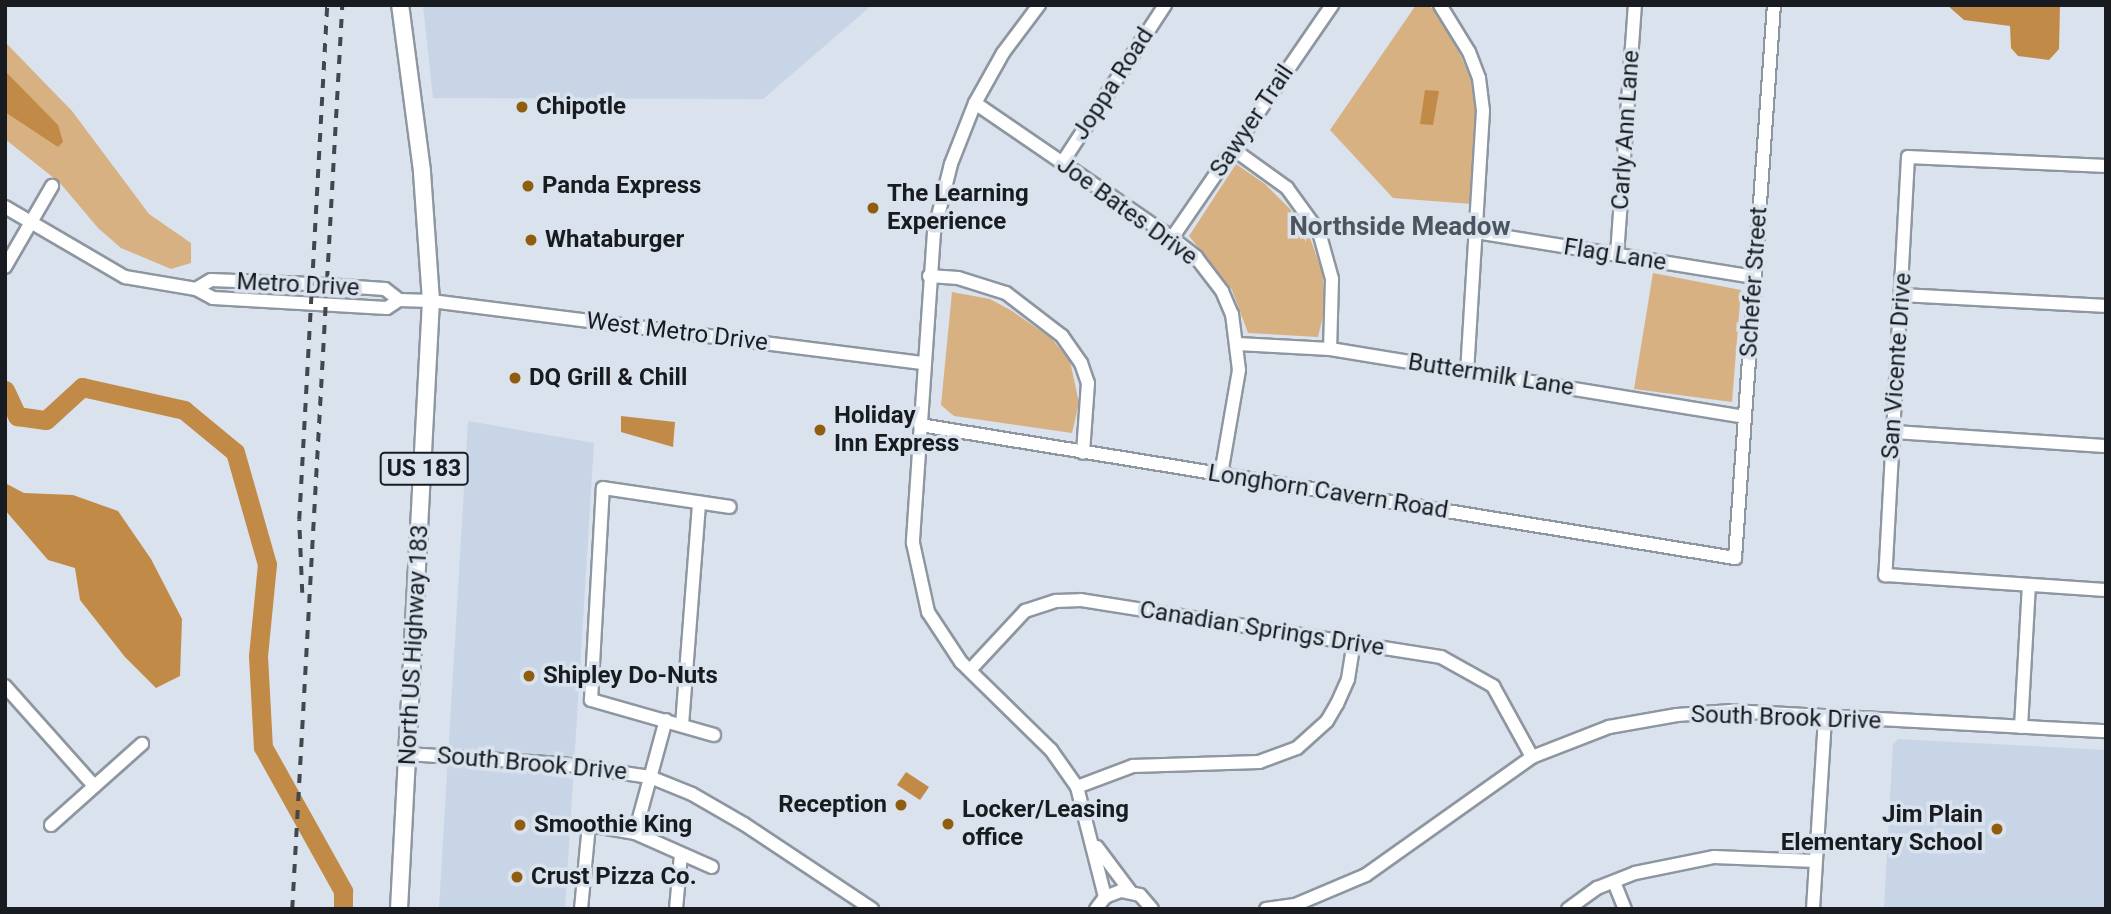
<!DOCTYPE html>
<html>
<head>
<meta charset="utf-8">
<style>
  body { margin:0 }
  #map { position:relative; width:2111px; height:914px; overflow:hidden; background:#d9e2ed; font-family:Roboto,sans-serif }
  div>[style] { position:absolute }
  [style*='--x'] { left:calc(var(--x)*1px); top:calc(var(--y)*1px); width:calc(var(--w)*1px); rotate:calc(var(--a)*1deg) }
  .built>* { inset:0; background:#c7d5e6 }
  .green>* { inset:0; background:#d8b183 }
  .water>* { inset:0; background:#c18a46 }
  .river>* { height:19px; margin:-9.5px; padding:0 9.5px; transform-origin:9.5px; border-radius:9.5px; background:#c18a46 }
  .roads { filter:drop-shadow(2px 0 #8e96a0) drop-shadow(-2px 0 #8e96a0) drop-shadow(0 2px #8e96a0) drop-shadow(0 -2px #8e96a0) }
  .minor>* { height:12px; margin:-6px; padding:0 6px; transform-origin:6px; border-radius:6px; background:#fff }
  .major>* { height:16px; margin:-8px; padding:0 8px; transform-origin:8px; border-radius:8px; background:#fff }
  .rail>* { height:3.5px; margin-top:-1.75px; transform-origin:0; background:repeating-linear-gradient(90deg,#42474c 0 9px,transparent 0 18px) }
  .dots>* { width:19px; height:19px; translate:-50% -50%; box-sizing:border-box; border:4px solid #d9e2ed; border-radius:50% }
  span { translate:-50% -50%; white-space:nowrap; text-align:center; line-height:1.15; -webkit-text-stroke:7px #d9e2ed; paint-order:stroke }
  .shield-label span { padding:2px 5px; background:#d9e2ed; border:2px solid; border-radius:5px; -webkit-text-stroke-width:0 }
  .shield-label { font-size:23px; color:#181c20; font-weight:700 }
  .street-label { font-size:24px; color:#181c20 }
  .poi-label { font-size:24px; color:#181c20; font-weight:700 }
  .left { translate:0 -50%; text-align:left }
  .right { translate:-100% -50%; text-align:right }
  .neighbourhood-label { font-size:26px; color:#4c545d; font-weight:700 }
  .frame { position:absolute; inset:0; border:7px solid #181c20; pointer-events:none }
</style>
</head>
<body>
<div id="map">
  <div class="built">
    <i style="clip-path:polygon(423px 5px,872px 5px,763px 99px,433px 98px)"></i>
    <i style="clip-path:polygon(468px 421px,594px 443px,565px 909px,439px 909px)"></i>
    <i style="clip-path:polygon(1898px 739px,2106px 750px,2106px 909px,1884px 909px,1893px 744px)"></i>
  </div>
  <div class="green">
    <i style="clip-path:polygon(1416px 5px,1429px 5px,1449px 29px,1472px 82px,1477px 127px,1472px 204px,1393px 198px,1330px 130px)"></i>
    <i style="clip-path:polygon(5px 42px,72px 111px,149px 214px,191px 243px,191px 263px,171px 269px,121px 248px,98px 228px,60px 183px,5px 139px)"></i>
    <i style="clip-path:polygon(1236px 164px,1265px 184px,1305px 224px,1323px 274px,1324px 312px,1318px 337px,1248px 333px,1232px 290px,1189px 236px)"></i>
    <i style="clip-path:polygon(1653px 273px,1741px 290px,1732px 402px,1634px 389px)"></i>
    <i style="clip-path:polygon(952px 292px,990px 299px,1012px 311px,1051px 338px,1070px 361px,1079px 403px,1072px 433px,954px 416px,941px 405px)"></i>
  </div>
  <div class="water">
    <i style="clip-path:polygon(1947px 5px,2060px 5px,2059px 49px,2049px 60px,2018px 56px,2011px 48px,2010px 26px,1964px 20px)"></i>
    <i style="clip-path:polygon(5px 71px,58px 125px,63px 142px,58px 147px,5px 112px)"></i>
    <i style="clip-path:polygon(1425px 90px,1439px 91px,1433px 125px,1420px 124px)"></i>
    <i style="clip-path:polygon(621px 416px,675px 422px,673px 447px,621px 432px)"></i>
    <i style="clip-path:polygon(5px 483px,24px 493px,73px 495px,118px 511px,151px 559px,182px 619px,180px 676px,156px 688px,125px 657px,80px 600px,75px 568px,48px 560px,5px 510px)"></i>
    <i style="clip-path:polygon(906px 772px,929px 787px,920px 800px,897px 785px)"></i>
  </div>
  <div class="river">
    <i style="--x:5;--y:390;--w:29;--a:65"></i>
    <i style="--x:17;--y:416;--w:29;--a:8"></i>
    <i style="--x:46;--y:420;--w:49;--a:-42.5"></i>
    <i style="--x:82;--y:387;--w:105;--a:12.7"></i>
    <i style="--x:184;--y:410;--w:66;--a:39.5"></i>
    <i style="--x:235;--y:452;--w:116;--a:74.1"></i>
    <i style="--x:267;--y:564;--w:92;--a:95.6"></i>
    <i style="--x:258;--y:656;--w:91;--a:86.9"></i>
    <i style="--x:263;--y:747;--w:165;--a:60.9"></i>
    <i style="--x:343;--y:891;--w:18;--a:90"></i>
  </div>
  <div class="roads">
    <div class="minor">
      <i style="--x:1039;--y:5;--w:60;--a:126.9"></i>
      <i style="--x:1003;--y:53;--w:57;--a:119.2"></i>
      <i style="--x:975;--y:103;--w:66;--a:111.5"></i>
      <i style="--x:951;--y:164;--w:70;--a:104"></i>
      <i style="--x:934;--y:232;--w:312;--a:93.9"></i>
      <i style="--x:913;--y:543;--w:71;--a:77.7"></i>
      <i style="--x:928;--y:612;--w:60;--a:56.6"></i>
      <i style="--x:961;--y:662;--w:126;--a:44.4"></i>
      <i style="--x:1051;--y:750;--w:45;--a:54.9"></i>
      <i style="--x:1077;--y:787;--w:114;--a:75.7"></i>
      <i style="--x:1440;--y:5;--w:55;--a:58.3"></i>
      <i style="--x:1469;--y:52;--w:28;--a:69"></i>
      <i style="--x:1479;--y:78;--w:33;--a:83"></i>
      <i style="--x:1483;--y:111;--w:260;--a:93.5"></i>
      <i style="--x:975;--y:103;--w:239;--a:34.4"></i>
      <i style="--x:1172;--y:238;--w:31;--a:38"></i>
      <i style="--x:1196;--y:257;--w:43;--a:52.6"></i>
      <i style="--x:1222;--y:291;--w:25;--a:67"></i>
      <i style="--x:1232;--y:314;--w:56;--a:82.9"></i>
      <i style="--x:1239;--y:370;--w:106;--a:99.8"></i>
      <i style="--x:1233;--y:149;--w:67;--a:35.8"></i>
      <i style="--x:1287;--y:188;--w:54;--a:54"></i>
      <i style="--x:1319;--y:232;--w:49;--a:74.5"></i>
      <i style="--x:1332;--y:279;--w:70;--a:91.6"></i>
      <i style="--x:1062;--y:163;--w:189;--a:-56.9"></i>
      <i style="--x:2106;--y:166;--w:198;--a:-177.4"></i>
      <i style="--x:1908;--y:157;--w:419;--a:93.1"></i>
      <i style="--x:1885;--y:575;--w:222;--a:3.9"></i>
      <i style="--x:5;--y:207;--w:139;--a:30.3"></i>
      <i style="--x:125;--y:277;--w:72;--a:9.6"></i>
      <i style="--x:196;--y:289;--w:19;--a:28"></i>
      <i style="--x:213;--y:298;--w:174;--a:3.3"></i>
      <i style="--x:387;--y:308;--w:14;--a:-34"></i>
      <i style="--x:399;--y:300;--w:32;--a:2"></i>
      <i style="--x:431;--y:301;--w:497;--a:7.2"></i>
      <i style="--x:1476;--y:232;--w:282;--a:9.2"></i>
      <i style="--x:1172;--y:238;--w:283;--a:-55.5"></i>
      <i style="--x:1617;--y:255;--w:251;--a:-85.9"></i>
      <i style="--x:5;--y:267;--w:94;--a:-59.9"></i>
      <i style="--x:929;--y:276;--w:29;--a:4"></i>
      <i style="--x:958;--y:278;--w:50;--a:17.4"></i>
      <i style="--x:1006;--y:293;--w:71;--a:37.5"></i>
      <i style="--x:1062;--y:336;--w:33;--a:55"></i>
      <i style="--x:1081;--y:363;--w:21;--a:71"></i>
      <i style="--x:1088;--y:383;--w:70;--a:94.1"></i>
      <i style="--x:196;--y:289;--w:17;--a:-31"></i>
      <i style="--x:211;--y:280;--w:100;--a:2.3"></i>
      <i style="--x:311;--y:284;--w:74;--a:3.9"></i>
      <i style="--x:385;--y:289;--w:18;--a:38"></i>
      <i style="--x:1903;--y:295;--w:203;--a:3.1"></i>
      <i style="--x:1238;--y:344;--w:92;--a:3.1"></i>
      <i style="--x:1330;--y:349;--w:420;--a:9.3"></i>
      <i style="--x:920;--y:425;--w:826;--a:9.27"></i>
      <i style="--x:1735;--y:558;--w:554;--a:-85.97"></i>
      <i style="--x:1893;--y:432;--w:213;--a:3.8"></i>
      <i style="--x:970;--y:670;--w:81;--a:-47"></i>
      <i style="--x:1025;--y:611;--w:33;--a:-18"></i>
      <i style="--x:1056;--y:601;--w:25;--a:-2"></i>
      <i style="--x:1081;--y:600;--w:364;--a:9"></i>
      <i style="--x:1441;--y:657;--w:60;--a:29.1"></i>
      <i style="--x:1493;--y:686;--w:81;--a:61.2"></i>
      <i style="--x:5;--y:686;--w:134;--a:48.3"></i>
      <i style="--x:682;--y:725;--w:223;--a:-85.6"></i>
      <i style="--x:2021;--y:727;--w:141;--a:-86.8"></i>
      <i style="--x:714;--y:735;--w:128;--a:-164.1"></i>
      <i style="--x:591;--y:700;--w:212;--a:-86.8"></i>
      <i style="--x:603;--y:488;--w:128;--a:8.5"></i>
      <i style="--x:407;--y:754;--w:155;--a:3.7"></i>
      <i style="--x:562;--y:764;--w:89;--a:8.4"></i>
      <i style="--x:650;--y:777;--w:45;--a:22"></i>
      <i style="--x:692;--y:794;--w:60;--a:30"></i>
      <i style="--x:744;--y:824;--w:154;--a:33.6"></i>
      <i style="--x:1077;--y:787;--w:60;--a:-20.6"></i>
      <i style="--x:1133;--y:766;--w:126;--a:-1.8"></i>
      <i style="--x:1259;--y:762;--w:40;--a:-20.2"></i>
      <i style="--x:1297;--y:748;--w:40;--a:-42"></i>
      <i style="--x:1327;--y:721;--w:20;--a:-60"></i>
      <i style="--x:1337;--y:704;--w:27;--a:-66"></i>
      <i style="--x:1348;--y:679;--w:36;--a:-81"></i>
      <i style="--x:51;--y:825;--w:122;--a:-41.7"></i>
      <i style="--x:635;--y:833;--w:117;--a:-74.7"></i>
      <i style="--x:1097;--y:847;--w:55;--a:53.1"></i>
      <i style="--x:1614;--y:882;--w:29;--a:68"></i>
      <i style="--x:581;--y:909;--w:84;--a:-84.6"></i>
      <i style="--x:589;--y:825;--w:47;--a:9.9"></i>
      <i style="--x:635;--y:833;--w:84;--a:23.8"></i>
      <i style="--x:676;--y:909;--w:55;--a:-84.8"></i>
      <i style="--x:1096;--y:909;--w:15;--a:-53"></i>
      <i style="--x:1105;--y:897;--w:17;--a:-21"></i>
      <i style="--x:1121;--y:891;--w:19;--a:12"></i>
      <i style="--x:1140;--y:895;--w:18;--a:49"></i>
      <i style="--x:1266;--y:909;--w:29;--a:-8"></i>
      <i style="--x:1295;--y:905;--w:77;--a:-22.9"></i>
      <i style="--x:1366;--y:875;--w:204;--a:-35.4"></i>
      <i style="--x:1532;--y:757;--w:83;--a:-21.3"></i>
      <i style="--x:1609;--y:727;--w:69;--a:-10"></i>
      <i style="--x:1677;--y:715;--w:54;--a:-4.2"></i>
      <i style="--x:1731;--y:711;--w:376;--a:3.1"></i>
      <i style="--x:1568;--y:909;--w:36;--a:-36"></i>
      <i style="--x:1597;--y:888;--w:41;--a:-21.5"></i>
      <i style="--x:1635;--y:873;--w:81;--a:-11.4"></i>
      <i style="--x:1714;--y:857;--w:101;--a:2.3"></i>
      <i style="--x:1813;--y:909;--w:192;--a:-86.4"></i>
    </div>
    <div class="major">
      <i style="--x:399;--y:909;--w:609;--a:-86.99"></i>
      <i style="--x:431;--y:301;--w:130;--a:-94"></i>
      <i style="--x:422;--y:171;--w:167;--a:-97.5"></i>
    </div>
  </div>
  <div class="rail">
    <i style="--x:302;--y:593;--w:73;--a:-92.4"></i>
    <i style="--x:299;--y:520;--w:516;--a:-86.89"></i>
    <i style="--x:292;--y:909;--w:905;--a:-86.83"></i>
  </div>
  <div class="dots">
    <i style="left:522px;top:107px;background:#905d0e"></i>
    <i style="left:528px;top:186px;background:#905d0e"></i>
    <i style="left:873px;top:208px;background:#905d0e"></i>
    <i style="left:531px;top:240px;background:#905d0e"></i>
    <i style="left:515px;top:378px;background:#905d0e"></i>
    <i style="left:820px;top:430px;background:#905d0e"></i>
    <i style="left:529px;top:676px;background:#905d0e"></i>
    <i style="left:901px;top:805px;background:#905d0e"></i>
    <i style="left:948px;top:824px;background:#905d0e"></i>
    <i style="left:520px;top:825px;background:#905d0e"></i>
    <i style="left:1997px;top:829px;background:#905d0e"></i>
    <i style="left:517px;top:877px;background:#905d0e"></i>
  </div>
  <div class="shield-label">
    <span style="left:424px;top:469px">US 183</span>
  </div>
  <div class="street-label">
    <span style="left:1113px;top:84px;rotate:-57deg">Joppa Road</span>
    <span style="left:1252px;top:121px;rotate:-56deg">Sawyer Trail</span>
    <span style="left:1626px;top:130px;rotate:-86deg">Carly Ann Lane</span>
    <span style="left:1127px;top:211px;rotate:36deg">Joe Bates Drive</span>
    <span style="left:1615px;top:255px;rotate:9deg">Flag Lane</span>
    <span style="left:1754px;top:282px;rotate:-86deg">Schefer Street</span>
    <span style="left:298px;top:285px;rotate:3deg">Metro Drive</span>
    <span style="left:677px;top:332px;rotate:7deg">West Metro Drive</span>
    <span style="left:1897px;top:366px;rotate:-86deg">San Vicente Drive</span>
    <span style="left:1491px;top:375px;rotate:9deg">Buttermilk Lane</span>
    <span style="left:1328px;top:492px;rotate:9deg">Longhorn Cavern Road</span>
    <span style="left:1262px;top:629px;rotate:9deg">Canadian Springs Drive</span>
    <span style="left:414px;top:645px;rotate:-87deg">North US Highway 183</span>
    <span style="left:1786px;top:718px;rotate:2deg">South Brook Drive</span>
    <span style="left:532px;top:764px;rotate:5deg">South Brook Drive</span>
  </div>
  <div class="poi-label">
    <span class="left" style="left:536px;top:107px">Chipotle</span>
    <span class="left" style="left:542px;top:186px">Panda Express</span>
    <span class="left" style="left:887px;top:208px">The Learning<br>Experience</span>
    <span class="left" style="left:545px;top:240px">Whataburger</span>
    <span class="left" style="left:529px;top:378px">DQ Grill &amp; Chill</span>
    <span class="left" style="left:834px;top:430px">Holiday<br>Inn Express</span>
    <span class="left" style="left:543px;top:676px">Shipley Do-Nuts</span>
    <span class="right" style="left:887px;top:805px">Reception</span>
    <span class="left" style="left:962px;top:824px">Locker/Leasing<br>office</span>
    <span class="right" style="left:1983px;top:829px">Jim Plain<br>Elementary School</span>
    <span class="left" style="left:534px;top:825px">Smoothie King</span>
    <span class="left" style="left:531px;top:877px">Crust Pizza Co.</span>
  </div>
  <div class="neighbourhood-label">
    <span style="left:1400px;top:227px">Northside Meadow</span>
  </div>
  <div class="frame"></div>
</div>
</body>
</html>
